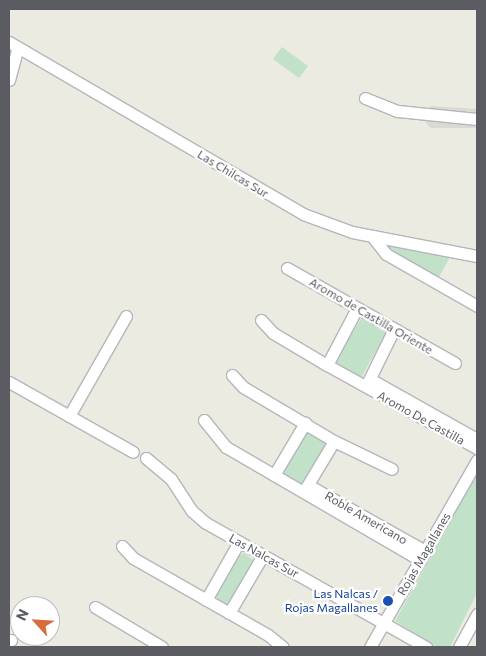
<!DOCTYPE html>
<html>
<head>
<meta charset="utf-8">
<style>
  body { margin:0 }
  #map { position:relative; width:486px; height:656px; overflow:hidden; background:#ebebe2; font-family:Commissioner,sans-serif }
  div>[style] { position:absolute }
  [style*='--x'] { left:calc(var(--x)*1px); top:calc(var(--y)*1px); width:calc(var(--w)*1px); rotate:calc(var(--a)*1deg) }
  .industrial>* { inset:0; background:#dadad4 }
  .green>* { inset:0; background:#c1e1c8 }
  .roads { filter:drop-shadow(1px 0 #b4b6bb) drop-shadow(-1px 0 #b4b6bb) drop-shadow(0 1px #b4b6bb) drop-shadow(0 -1px #b4b6bb) }
  .minor>* { height:11px; margin:-5.5px; padding:0 5.5px; transform-origin:5.5px; border-radius:5.5px; background:#fff }
  .dots>* { width:14px; height:14px; translate:-50% -50%; box-sizing:border-box; border:2px solid #fff; border-radius:50% }
  span { translate:-50% -50%; white-space:nowrap; text-align:center; line-height:1.15; -webkit-text-stroke:4.5px #fff; paint-order:stroke }
  .street-label { font-size:12px; color:#5a5c61 }
  .transit-label { font-size:12px; color:#164399 }
  .right { translate:-100% -50%; text-align:right }
  .frame { position:absolute; inset:0; border:10px solid #5a5c61; pointer-events:none }
  .north { position:absolute; left:10px; top:596px; width:50px; height:50px; box-sizing:border-box; background:#fff; border:1px solid #bdbec0; border-radius:50%; rotate:296deg; font-size:14px; font-weight:700; line-height:20px; text-align:center; color:#5a5c61 }
  .north::after { content:''; display:block; margin:auto; width:18px; height:22px; background:#d66c3e; clip-path:polygon(50% 0,100% 100%,50% 72%,0 100%) }
</style>
</head>
<body>
<div id="map">
  <div class="industrial">
    <i style="clip-path:polygon(430px 106px,477px 109px,477px 128px,431px 128px,425px 122px)"></i>
  </div>
  <div class="green">
    <i style="clip-path:polygon(282px 47px,308px 66px,299px 78px,273px 59px)"></i>
    <i style="clip-path:polygon(387px 245px,450px 257px,439px 277px,386px 248px)"></i>
    <i style="clip-path:polygon(362px 317px,388px 329px,361px 378px,338px 365px,336px 360px)"></i>
    <i style="clip-path:polygon(305px 429px,328px 441px,304px 486px,281px 475px,281px 470px)"></i>
    <i style="clip-path:polygon(477px 474px,477px 593px,450px 647px,437px 647px,395px 621px)"></i>
    <i style="clip-path:polygon(244px 553px,253px 560px,228px 604px,225px 604px,218px 600px,216px 593px,237px 557px)"></i>
  </div>
  <div class="roads">
    <div class="minor">
      <i style="--x:9;--y:42;--w:341;--a:30.3"></i>
      <i style="--x:303;--y:214;--w:52;--a:20.2"></i>
      <i style="--x:352;--y:232;--w:127;--a:10.9"></i>
      <i style="--x:9;--y:80;--w:34;--a:-75"></i>
      <i style="--x:365;--y:98;--w:35;--a:22"></i>
      <i style="--x:398;--y:111;--w:79;--a:5.8"></i>
      <i style="--x:372;--y:236;--w:23;--a:52"></i>
      <i style="--x:386;--y:254;--w:105;--a:29.7"></i>
      <i style="--x:287;--y:268;--w:193;--a:29.5"></i>
      <i style="--x:261;--y:320;--w:18;--a:47"></i>
      <i style="--x:273;--y:333;--w:63;--a:30.7"></i>
      <i style="--x:327;--y:365;--w:171;--a:29"></i>
      <i style="--x:327;--y:365;--w:64;--a:-62.2"></i>
      <i style="--x:232;--y:375;--w:16;--a:47"></i>
      <i style="--x:243;--y:387;--w:106;--a:30.7"></i>
      <i style="--x:334;--y:441;--w:64;--a:25.8"></i>
      <i style="--x:370;--y:379;--w:123;--a:29.3"></i>
      <i style="--x:9;--y:382;--w:142;--a:29.4"></i>
      <i style="--x:367;--y:384;--w:61;--a:-63.9"></i>
      <i style="--x:69;--y:416;--w:115;--a:-60.3"></i>
      <i style="--x:204;--y:420;--w:35;--a:51"></i>
      <i style="--x:226;--y:447;--w:225;--a:30.2"></i>
      <i style="--x:146;--y:458;--w:33;--a:40"></i>
      <i style="--x:171;--y:479;--w:38;--a:57"></i>
      <i style="--x:192;--y:511;--w:18;--a:41"></i>
      <i style="--x:206;--y:523;--w:253;--a:29.4"></i>
      <i style="--x:274;--y:475;--w:61;--a:-59.2"></i>
      <i style="--x:308;--y:485;--w:134;--a:29.4"></i>
      <i style="--x:304;--y:491;--w:58;--a:-59"></i>
      <i style="--x:122;--y:546;--w:16;--a:47"></i>
      <i style="--x:133;--y:558;--w:155;--a:29.7"></i>
      <i style="--x:268;--y:635;--w:19;--a:39"></i>
      <i style="--x:206;--y:600;--w:67;--a:-60.4"></i>
      <i style="--x:95;--y:607;--w:78;--a:30.8"></i>
      <i style="--x:229;--y:613;--w:67;--a:-59.6"></i>
      <i style="--x:9;--y:640;--w:2;--a:0"></i>
      <i style="--x:370;--y:647;--w:215;--a:-60.2"></i>
      <i style="--x:459;--y:647;--w:38;--a:-61"></i>
    </div>
  </div>
  <div class="dots">
    <i style="left:388px;top:601px;background:#1a4fb4"></i>
  </div>
  <div class="street-label">
    <span style="left:233px;top:174px;rotate:31deg">Las Chilcas Sur</span>
    <span style="left:371px;top:316px;rotate:30deg">Aromo de Castilla Oriente</span>
    <span style="left:421px;top:418px;rotate:29deg">Aromo De Castilla</span>
    <span style="left:366px;top:518px;rotate:30deg">Roble Americano</span>
    <span style="left:424px;top:554px;rotate:-60deg">Rojas Magallanes</span>
    <span style="left:264px;top:556px;rotate:29deg">Las Nalcas Sur</span>
  </div>
  <div class="transit-label">
    <span class="right" style="left:378px;top:601px">Las Nalcas /<br>Rojas Magallanes</span>
  </div>
  <div class="frame"></div>
  <div class="north">N</div>
</div>
</body>
</html>
